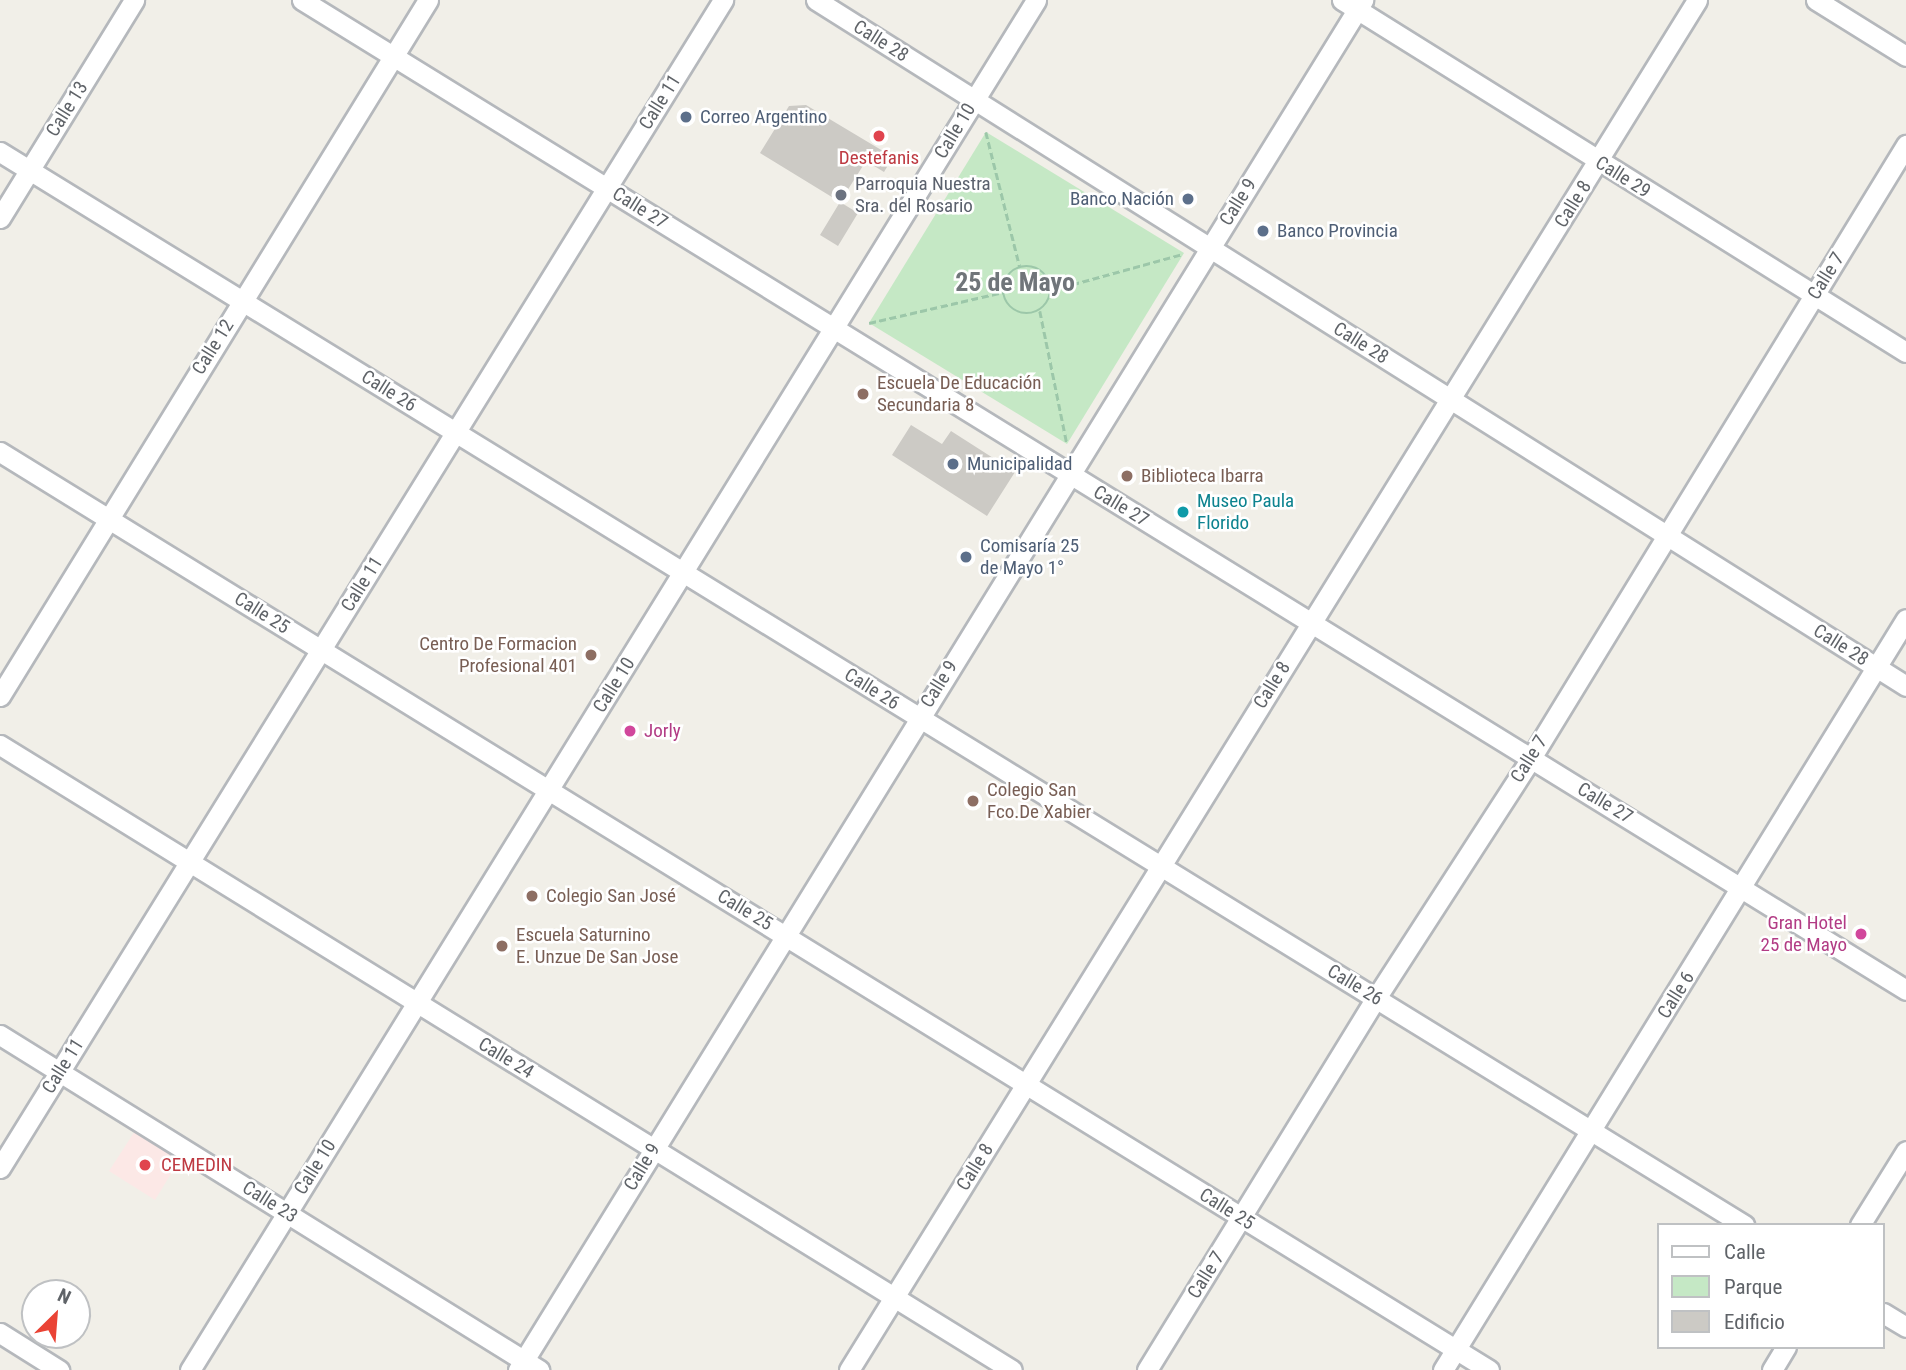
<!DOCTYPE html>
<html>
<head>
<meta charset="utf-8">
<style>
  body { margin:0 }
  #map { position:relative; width:1906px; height:1370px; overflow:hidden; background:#f1efe8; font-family:"Roboto Condensed",sans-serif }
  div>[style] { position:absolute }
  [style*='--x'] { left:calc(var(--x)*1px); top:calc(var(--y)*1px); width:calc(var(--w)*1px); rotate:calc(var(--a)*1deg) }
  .medical>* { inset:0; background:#fce8e6 }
  .green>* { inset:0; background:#c5e8c5 }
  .building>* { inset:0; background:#cccac5 }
  .path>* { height:2.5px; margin-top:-1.25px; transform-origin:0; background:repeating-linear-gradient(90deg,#9cc7a9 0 7px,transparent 0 10.5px) }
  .path>.ring { margin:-1.25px; padding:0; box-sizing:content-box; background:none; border:2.5px solid #9cc7a9; border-radius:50% }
  .roads { filter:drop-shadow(2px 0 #b5b8bc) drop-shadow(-2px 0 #b5b8bc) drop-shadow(0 2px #b5b8bc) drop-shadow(0 -2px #b5b8bc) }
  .street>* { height:19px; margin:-9.5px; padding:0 9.5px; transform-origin:9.5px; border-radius:9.5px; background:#fff }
  .dots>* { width:19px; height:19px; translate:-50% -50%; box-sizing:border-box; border:4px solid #fff; border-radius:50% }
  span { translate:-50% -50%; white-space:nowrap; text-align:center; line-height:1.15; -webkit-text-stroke:5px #fff; paint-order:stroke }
  .street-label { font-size:19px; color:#5f6368 }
  .service-label { font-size:19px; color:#4e5e75 }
  .left { translate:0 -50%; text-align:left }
  .right { translate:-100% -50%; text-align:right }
  .health-label { font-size:19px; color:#be3a42 }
  .worship-label { font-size:19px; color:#5b616d }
  .education-label { font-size:19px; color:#785e54 }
  .culture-label { font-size:19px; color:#0d838f }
  .hotel-label { font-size:19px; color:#b23c85 }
  .district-label { font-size:26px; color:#70757a; font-weight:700 }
  .legend { position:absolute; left:1657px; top:1223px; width:228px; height:126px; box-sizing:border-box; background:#fff; border:2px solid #bfc1c3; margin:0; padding:9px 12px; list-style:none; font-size:21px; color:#5f6368 }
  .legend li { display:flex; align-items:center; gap:14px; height:35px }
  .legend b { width:35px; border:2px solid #bfc1c3 }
  .north { position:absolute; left:21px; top:1279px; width:70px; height:70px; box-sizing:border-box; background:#fff; border:2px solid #bfc1c3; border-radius:50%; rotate:25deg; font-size:19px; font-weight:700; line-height:28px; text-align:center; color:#5f6368 }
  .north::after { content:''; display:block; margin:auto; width:24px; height:32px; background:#ea4335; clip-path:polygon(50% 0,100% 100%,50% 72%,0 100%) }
</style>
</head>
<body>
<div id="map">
  <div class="medical">
    <i style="clip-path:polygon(135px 1131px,180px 1159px,155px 1200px,109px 1171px)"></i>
  </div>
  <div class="green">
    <i style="clip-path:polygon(986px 132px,1184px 253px,1067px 444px,869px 323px)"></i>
  </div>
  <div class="building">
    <i style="clip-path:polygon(806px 105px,893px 157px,884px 172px,866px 161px,840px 202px,858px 213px,838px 246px,820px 235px,840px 202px,760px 153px,789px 106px)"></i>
    <i style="clip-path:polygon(911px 425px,942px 444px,951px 431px,1015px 472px,987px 516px,892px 455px)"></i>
  </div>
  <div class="path">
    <i style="--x:986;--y:132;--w:139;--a:75.9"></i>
    <i class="ring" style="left:1003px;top:266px;width:45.5px;height:45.5px"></i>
    <i style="--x:1052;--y:290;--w:136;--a:-15.4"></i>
    <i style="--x:1040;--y:311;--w:136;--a:78.5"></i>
    <i style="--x:869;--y:323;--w:138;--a:-13"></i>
  </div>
  <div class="roads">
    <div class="street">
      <i style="--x:302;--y:0;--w:1885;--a:31.68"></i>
      <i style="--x:816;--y:0;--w:1288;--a:32.18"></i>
      <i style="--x:1342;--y:0;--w:665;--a:31.97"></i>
      <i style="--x:1816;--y:0;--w:106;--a:31.9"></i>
      <i style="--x:0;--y:152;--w:2048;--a:31.6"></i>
      <i style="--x:0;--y:218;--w:256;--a:-58.4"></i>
      <i style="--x:0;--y:452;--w:1749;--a:31.65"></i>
      <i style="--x:0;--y:696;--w:817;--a:-58.41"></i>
      <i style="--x:0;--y:745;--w:1189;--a:31.7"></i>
      <i style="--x:0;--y:1035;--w:635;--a:31.86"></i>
      <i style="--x:0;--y:1168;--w:1374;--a:-58.24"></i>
      <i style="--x:1860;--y:1225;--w:87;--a:-58.1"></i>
      <i style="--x:1883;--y:1313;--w:27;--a:31"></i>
      <i style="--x:0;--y:1333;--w:70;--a:32.1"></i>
      <i style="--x:190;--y:1370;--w:1610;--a:-58.3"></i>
      <i style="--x:518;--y:1370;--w:1610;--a:-58.33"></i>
      <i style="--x:849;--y:1370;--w:1611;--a:-58.24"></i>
      <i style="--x:1147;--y:1370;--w:437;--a:-58.4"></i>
      <i style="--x:1376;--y:998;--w:286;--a:-57.1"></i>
      <i style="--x:1531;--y:758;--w:719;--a:-58.54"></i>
      <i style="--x:1443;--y:1370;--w:882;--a:-58.35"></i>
      <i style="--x:1772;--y:1370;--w:27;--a:-59"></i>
    </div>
  </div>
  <div class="dots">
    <i style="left:686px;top:117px;background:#5c6f8a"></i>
    <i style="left:879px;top:136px;background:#e0444e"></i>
    <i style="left:841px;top:195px;background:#6b7280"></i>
    <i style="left:1188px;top:199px;background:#5c6f8a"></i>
    <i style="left:1263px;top:231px;background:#5c6f8a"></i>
    <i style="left:863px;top:394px;background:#8d6e63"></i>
    <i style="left:953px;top:464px;background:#5c6f8a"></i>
    <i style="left:1127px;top:476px;background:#8d6e63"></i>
    <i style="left:1183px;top:512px;background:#0f9aa8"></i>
    <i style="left:966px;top:557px;background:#5c6f8a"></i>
    <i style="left:591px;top:655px;background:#8d6e63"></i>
    <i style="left:630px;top:731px;background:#d1479c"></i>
    <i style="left:973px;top:801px;background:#8d6e63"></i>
    <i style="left:532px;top:896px;background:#8d6e63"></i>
    <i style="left:1861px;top:934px;background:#d1479c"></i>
    <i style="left:502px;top:946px;background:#8d6e63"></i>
    <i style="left:145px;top:1165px;background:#e0444e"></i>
  </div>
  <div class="street-label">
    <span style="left:881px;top:41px;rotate:32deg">Calle 28</span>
    <span style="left:660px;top:102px;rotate:-58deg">Calle 11</span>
    <span style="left:67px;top:109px;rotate:-58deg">Calle 13</span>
    <span style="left:955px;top:131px;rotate:-59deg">Calle 10</span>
    <span style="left:1623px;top:177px;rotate:32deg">Calle 29</span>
    <span style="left:1238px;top:202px;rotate:-58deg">Calle 9</span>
    <span style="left:1573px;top:204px;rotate:-58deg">Calle 8</span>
    <span style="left:640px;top:208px;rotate:32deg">Calle 27</span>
    <span style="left:1826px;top:276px;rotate:-58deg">Calle 7</span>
    <span style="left:1361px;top:343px;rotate:32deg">Calle 28</span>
    <span style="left:213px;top:347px;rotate:-58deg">Calle 12</span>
    <span style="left:389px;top:391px;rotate:32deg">Calle 26</span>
    <span style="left:1121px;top:506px;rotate:31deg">Calle 27</span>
    <span style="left:362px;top:584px;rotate:-58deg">Calle 11</span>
    <span style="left:262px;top:613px;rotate:32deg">Calle 25</span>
    <span style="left:1841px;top:645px;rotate:32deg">Calle 28</span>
    <span style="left:939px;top:684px;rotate:-58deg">Calle 9</span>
    <span style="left:614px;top:685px;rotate:-58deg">Calle 10</span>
    <span style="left:1272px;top:685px;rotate:-58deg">Calle 8</span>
    <span style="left:872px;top:689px;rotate:32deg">Calle 26</span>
    <span style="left:1529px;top:759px;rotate:-58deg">Calle 7</span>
    <span style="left:1605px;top:803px;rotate:31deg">Calle 27</span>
    <span style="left:745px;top:910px;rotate:31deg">Calle 25</span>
    <span style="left:1355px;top:985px;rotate:31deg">Calle 26</span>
    <span style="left:1676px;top:995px;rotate:-58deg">Calle 6</span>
    <span style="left:506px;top:1058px;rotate:31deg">Calle 24</span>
    <span style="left:63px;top:1066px;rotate:-58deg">Calle 11</span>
    <span style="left:315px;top:1167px;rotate:-58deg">Calle 10</span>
    <span style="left:642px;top:1167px;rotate:-59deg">Calle 9</span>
    <span style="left:975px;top:1167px;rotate:-58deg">Calle 8</span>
    <span style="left:270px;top:1202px;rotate:32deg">Calle 23</span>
    <span style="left:1227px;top:1209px;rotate:32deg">Calle 25</span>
    <span style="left:1206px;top:1275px;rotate:-58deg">Calle 7</span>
  </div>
  <div class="service-label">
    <span class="left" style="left:700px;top:117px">Correo Argentino</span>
    <span class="right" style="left:1174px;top:199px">Banco Nación</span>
    <span class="left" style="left:1277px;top:231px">Banco Provincia</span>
    <span class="left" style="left:967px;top:464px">Municipalidad</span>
    <span class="left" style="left:980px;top:557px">Comisaría 25<br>de Mayo 1°</span>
  </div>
  <div class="health-label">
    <span style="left:879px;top:158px">Destefanis</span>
    <span class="left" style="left:161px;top:1165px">CEMEDIN</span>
  </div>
  <div class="worship-label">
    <span class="left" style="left:855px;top:195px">Parroquia Nuestra<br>Sra. del Rosario</span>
  </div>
  <div class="education-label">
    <span class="left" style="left:877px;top:394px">Escuela De Educación<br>Secundaria 8</span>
    <span class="left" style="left:1141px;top:476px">Biblioteca Ibarra</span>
    <span class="right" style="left:577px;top:655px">Centro De Formacion<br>Profesional 401</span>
    <span class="left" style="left:987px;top:801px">Colegio San<br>Fco.De Xabier</span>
    <span class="left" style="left:546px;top:896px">Colegio San José</span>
    <span class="left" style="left:516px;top:946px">Escuela Saturnino<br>E. Unzue De San Jose</span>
  </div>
  <div class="culture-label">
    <span class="left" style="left:1197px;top:512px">Museo Paula<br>Florido</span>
  </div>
  <div class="hotel-label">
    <span class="left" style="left:644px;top:731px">Jorly</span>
    <span class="right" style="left:1847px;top:934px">Gran Hotel<br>25 de Mayo</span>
  </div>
  <div class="district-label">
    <span style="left:1015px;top:283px">25 de Mayo</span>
  </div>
  <ul class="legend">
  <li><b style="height:9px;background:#fff"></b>Calle</li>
  <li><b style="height:19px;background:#c5e8c5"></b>Parque</li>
  <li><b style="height:19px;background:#cccac5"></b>Edificio</li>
  </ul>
  <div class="north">N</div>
</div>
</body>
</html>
